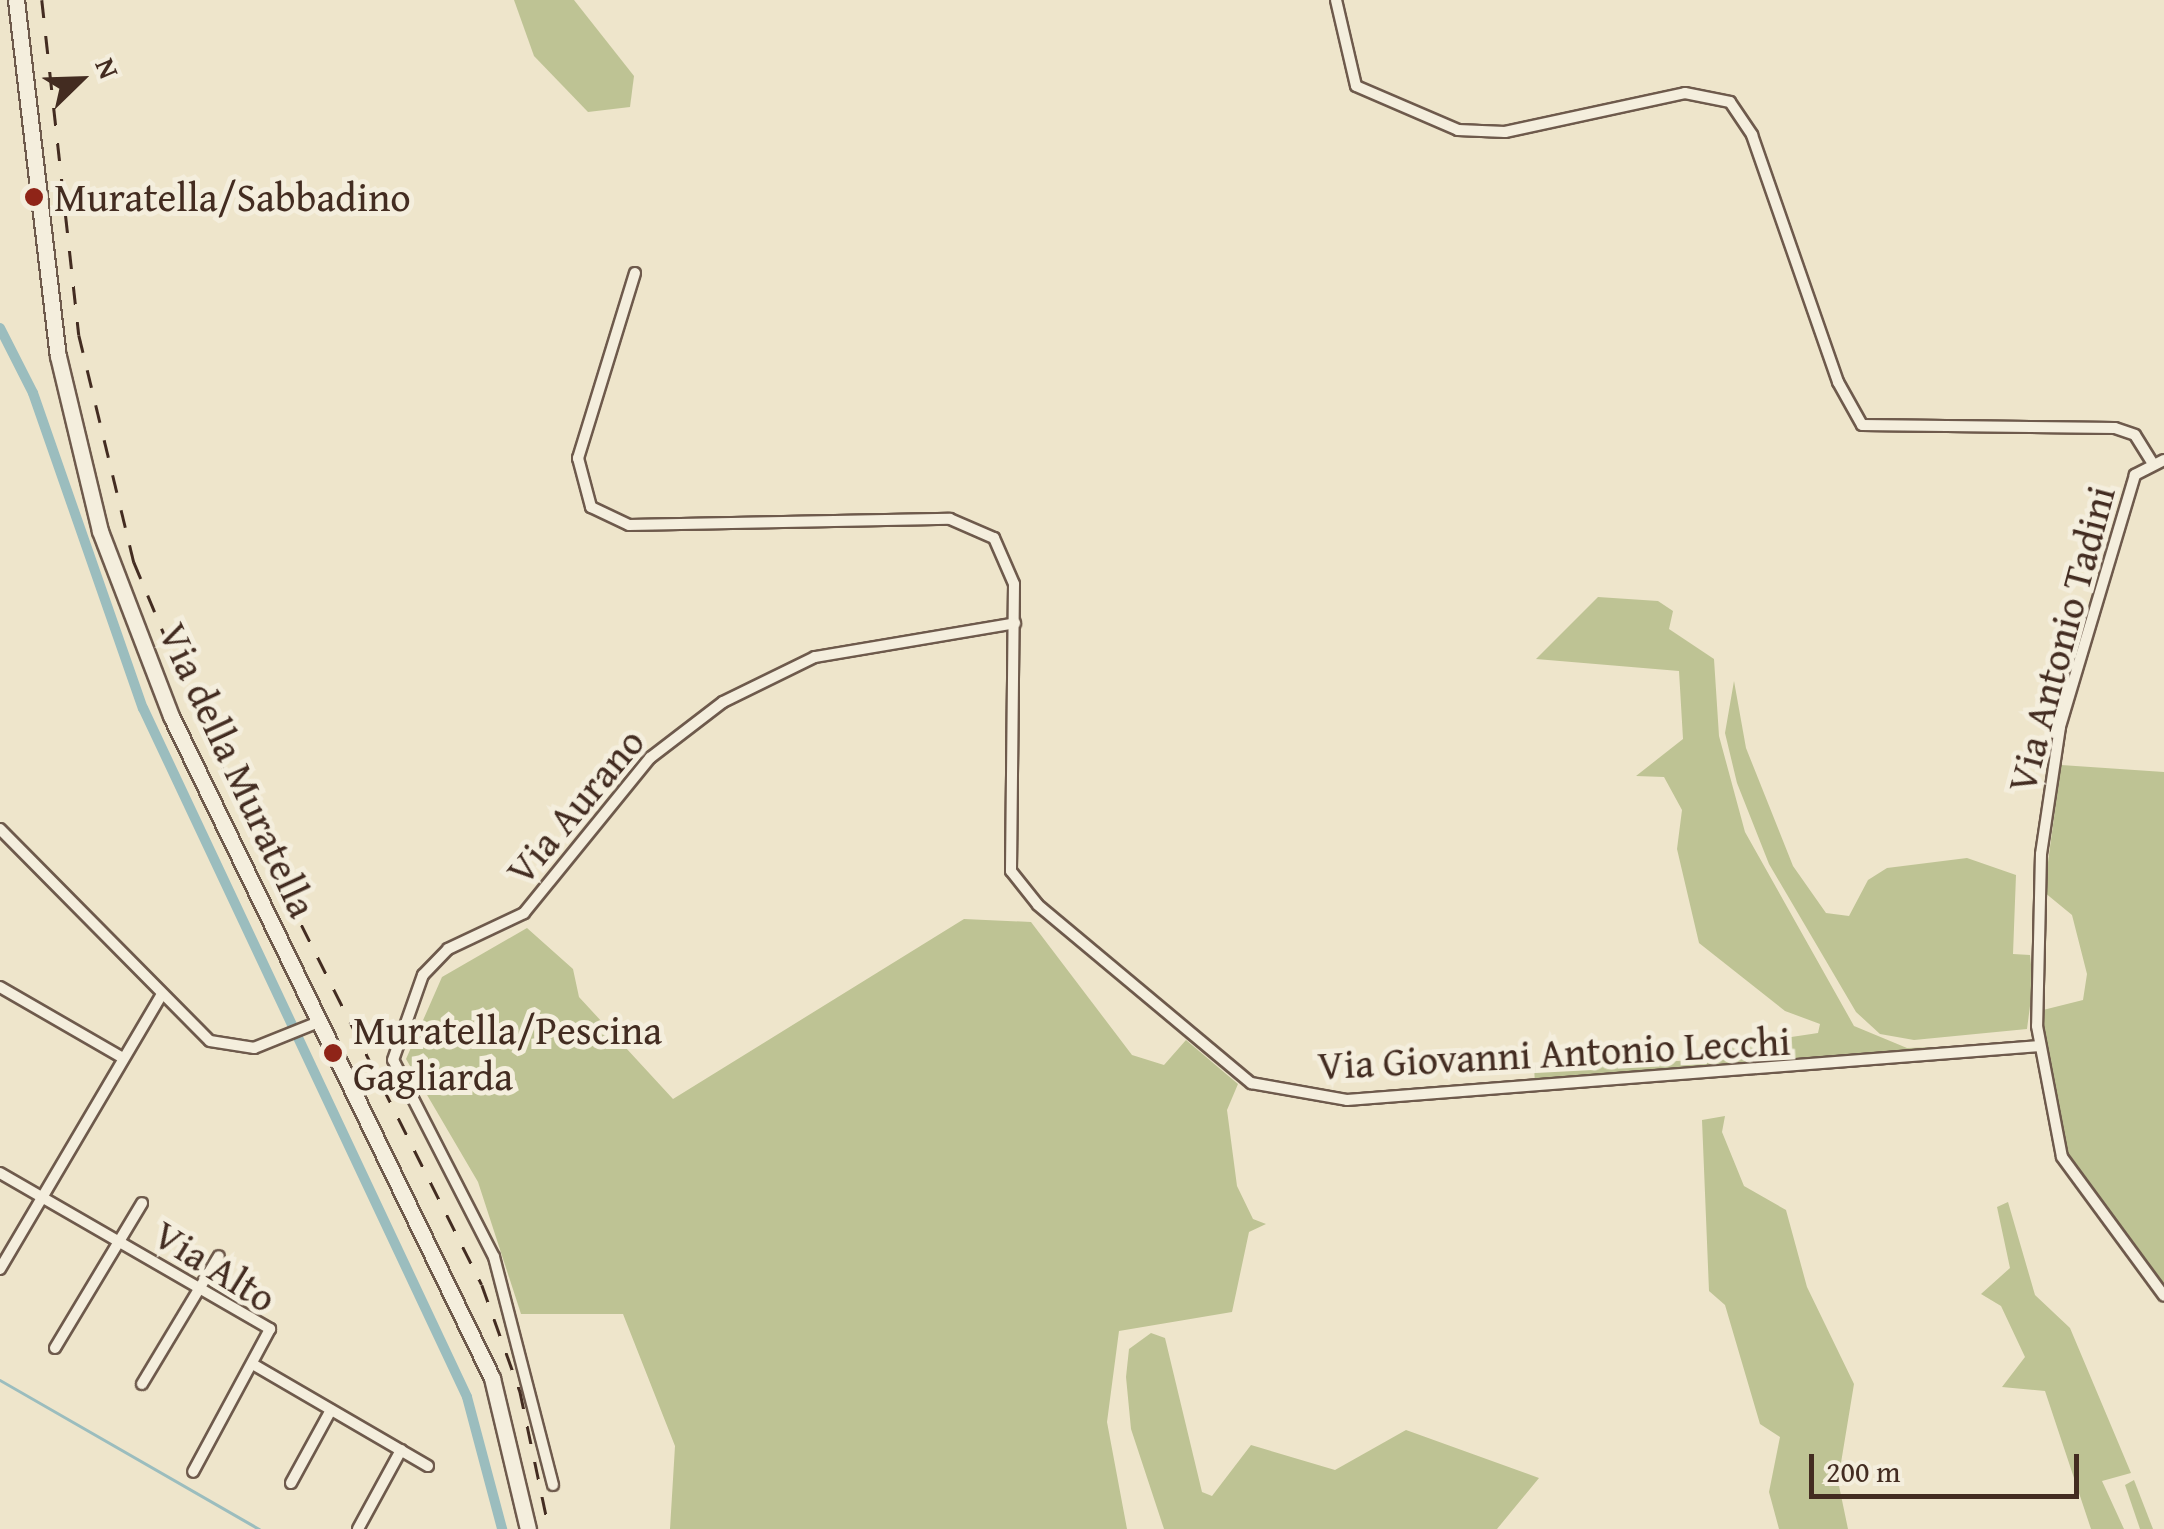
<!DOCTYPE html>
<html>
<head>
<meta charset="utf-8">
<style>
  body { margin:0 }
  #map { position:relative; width:2164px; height:1529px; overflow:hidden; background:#eee5cb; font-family:"Gentium Book Plus",serif }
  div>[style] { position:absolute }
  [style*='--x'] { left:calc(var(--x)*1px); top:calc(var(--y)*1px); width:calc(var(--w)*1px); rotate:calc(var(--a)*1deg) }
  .green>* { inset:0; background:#bec394 }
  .stream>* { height:2.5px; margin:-1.25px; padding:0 1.25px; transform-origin:1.25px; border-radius:1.25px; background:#9bbdbe }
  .canal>* { height:10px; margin:-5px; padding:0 5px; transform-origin:5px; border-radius:5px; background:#9bbdbe }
  .roads { filter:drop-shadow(2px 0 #6e5a4c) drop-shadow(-2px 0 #6e5a4c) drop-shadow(0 2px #6e5a4c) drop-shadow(0 -2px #6e5a4c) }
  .street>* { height:10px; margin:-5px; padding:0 5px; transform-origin:5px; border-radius:5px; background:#f4eedd }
  .secondary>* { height:15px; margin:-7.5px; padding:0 7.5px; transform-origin:7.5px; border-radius:7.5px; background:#f4eedd }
  .rail>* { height:2.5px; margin-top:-1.25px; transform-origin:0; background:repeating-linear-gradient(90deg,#432c21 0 18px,transparent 0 36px) }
  .dots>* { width:28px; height:28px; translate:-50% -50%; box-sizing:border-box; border:5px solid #f4eedd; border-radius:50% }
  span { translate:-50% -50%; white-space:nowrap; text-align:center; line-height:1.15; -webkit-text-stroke:10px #f4eedd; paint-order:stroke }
  .poi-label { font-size:40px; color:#432c21 }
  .left { translate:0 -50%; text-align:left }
  .street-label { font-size:40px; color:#432c21 }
  .north { position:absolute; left:30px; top:30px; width:100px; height:100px; -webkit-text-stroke:8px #f4eedd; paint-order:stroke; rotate:67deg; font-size:28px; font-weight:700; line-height:40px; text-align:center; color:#432c21 }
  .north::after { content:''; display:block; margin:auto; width:35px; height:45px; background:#432c21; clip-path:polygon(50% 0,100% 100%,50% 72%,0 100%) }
  .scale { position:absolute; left:1809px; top:1454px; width:270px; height:45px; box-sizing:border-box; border:5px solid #432c21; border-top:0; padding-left:12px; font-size:30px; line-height:35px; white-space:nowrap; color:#432c21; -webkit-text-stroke:8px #f4eedd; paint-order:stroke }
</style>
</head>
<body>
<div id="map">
  <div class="green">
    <i style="clip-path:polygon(514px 0,574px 0,634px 76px,630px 107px,588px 112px,534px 56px)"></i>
    <i style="clip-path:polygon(1598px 597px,1658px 601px,1673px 611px,1669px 629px,1714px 659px,1719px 736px,1745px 832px,1854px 1026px,1907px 1048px,2022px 1044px,1535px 1086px,1534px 1065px,1612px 1051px,1628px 1064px,1694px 1060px,1706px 1050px,1818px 1033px,1820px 1024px,1785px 1011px,1699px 943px,1677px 849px,1682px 810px,1664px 777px,1636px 776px,1683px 739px,1679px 671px,1536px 659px)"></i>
    <i style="clip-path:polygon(1734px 681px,1746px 748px,1793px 866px,1826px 913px,1849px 916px,1868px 880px,1887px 868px,1967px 858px,2016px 875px,2013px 954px,2030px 955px,2033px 983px,2027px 1029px,1914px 1040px,1880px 1034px,1856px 1012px,1769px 864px,1737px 783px,1725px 733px)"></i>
    <i style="clip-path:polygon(2061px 765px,2164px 772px,2164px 1291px,2080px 1181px,2053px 1119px,2039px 1011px,2083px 1000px,2087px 974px,2072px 915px,2044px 892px)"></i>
    <i style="clip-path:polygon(964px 919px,1031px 922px,1132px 1055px,1164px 1065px,1186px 1040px,1238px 1084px,1227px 1110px,1237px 1186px,1253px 1219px,1266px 1224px,1249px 1232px,1232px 1312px,1119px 1331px,1107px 1422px,1127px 1529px,670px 1529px,675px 1446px,623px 1314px,521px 1314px,478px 1182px,406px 1059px,442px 977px,527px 928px,573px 969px,579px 997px,673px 1099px)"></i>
    <i style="clip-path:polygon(1725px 1116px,1722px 1132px,1744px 1186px,1786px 1210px,1807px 1287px,1854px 1384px,1838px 1481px,1848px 1529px,1779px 1529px,1769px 1492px,1780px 1437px,1760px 1424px,1725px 1305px,1709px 1291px,1702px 1120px)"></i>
    <i style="clip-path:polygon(2008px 1202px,2035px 1295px,2070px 1328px,2131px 1473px,2102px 1481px,2124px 1529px,2091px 1529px,2045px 1391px,2002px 1387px,2025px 1357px,2001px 1306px,1981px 1294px,2010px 1268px,1997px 1207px)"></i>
    <i style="clip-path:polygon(1151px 1333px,1165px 1338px,1202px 1492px,1212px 1496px,1251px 1445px,1335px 1470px,1406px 1430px,1539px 1478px,1497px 1529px,1164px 1529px,1131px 1429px,1126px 1377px,1129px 1349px)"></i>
    <i style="clip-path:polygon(2134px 1480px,2153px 1529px,2140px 1529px,2125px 1485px)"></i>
  </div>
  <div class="stream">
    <i style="--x:0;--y:1380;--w:299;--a:29.9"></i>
  </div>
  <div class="canal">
    <i style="--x:0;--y:328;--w:73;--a:63.1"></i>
    <i style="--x:33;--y:393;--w:334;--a:70.8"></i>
    <i style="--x:143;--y:708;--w:761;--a:64.81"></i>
    <i style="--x:467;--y:1397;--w:137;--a:75.1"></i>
  </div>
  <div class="roads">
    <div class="street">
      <i style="--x:1336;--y:0;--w:88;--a:76.9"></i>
      <i style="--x:1356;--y:86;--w:111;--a:23.3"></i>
      <i style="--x:1458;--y:130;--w:47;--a:2.4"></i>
      <i style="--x:1505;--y:132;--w:184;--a:-12.2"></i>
      <i style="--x:1685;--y:93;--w:46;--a:11.3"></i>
      <i style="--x:1730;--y:102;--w:40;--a:56"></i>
      <i style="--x:1752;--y:135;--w:262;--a:70.8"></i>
      <i style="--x:1838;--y:382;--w:49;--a:60.8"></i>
      <i style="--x:1862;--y:425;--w:253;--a:0.7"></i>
      <i style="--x:2115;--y:428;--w:21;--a:19"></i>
      <i style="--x:2135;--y:435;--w:31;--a:58"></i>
      <i style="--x:635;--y:273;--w:194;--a:107.1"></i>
      <i style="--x:578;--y:458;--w:51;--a:75.1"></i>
      <i style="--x:591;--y:507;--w:42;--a:25.3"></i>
      <i style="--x:629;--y:525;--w:321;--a:-1.1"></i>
      <i style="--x:950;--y:519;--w:48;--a:23.4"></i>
      <i style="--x:994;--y:538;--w:50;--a:66.5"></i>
      <i style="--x:1014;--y:584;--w:287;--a:90.6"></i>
      <i style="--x:1011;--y:871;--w:43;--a:51.5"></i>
      <i style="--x:1038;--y:905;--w:278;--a:39.9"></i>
      <i style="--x:1251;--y:1083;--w:97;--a:10"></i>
      <i style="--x:1347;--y:1100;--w:695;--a:-4.46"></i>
      <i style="--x:2164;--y:460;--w:33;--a:153"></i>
      <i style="--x:2135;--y:475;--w:263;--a:106.6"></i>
      <i style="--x:2060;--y:727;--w:128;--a:98.5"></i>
      <i style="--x:2041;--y:854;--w:172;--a:91.3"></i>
      <i style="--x:2037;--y:1026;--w:133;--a:79.2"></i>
      <i style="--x:2062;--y:1157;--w:172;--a:53.7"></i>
      <i style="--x:0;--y:829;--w:298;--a:45.3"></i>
      <i style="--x:210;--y:1041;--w:45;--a:9"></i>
      <i style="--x:254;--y:1048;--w:72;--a:-21.9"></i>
      <i style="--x:0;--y:987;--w:142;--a:30"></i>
      <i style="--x:0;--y:1173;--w:312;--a:30"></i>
      <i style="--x:270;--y:1329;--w:162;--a:118.3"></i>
      <i style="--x:0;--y:1269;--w:316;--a:-59.5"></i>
      <i style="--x:55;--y:1348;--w:169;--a:-59"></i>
      <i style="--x:256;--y:1366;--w:199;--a:30.2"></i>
      <i style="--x:142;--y:1384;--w:149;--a:-59"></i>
      <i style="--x:291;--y:1483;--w:83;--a:-61.3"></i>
      <i style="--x:553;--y:1485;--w:236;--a:-104.5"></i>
      <i style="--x:494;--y:1257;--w:221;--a:-117.1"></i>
      <i style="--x:393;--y:1060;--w:90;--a:-70.6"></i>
      <i style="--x:423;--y:975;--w:36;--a:-46"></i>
      <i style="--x:448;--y:949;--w:84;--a:-25.3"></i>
      <i style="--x:524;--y:913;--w:200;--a:-50.9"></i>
      <i style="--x:650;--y:758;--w:92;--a:-37.5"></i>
      <i style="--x:723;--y:702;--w:102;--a:-26.1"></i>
      <i style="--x:815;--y:657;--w:203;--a:-9.6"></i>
      <i style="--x:358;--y:1529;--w:90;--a:-61.4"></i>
    </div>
    <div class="secondary">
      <i style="--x:16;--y:0;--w:358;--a:83.3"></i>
      <i style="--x:58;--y:356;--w:180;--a:76.5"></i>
      <i style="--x:100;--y:531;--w:198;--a:69"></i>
      <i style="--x:171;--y:716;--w:736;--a:64.13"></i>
      <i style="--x:492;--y:1378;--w:155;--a:76.6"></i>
    </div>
  </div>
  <div class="rail">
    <i style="--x:42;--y:0;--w:337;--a:83.7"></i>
    <i style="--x:79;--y:335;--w:234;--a:76.4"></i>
    <i style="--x:134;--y:562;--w:184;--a:67.3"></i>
    <i style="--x:205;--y:732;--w:618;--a:63.39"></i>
    <i style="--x:482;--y:1285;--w:113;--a:70.3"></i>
    <i style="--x:520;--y:1391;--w:141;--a:78.1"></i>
  </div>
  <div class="dots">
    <i style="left:34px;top:197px;background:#8f2418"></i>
    <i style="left:333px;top:1053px;background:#8f2418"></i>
  </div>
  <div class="poi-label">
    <span class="left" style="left:54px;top:197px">Muratella/Sabbadino</span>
    <span class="left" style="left:353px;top:1053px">Muratella/Pescina<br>Gagliarda</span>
  </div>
  <div class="street-label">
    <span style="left:2061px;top:639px;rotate:-75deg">Via Antonio Tadini</span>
    <span style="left:238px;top:770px;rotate:65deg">Via della Muratella</span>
    <span style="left:575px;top:806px;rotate:-50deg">Via Aurano</span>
    <span style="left:1554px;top:1053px;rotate:-3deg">Via Giovanni Antonio Lecchi</span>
    <span style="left:215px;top:1266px;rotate:32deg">Via Alto</span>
  </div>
  <div class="north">N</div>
  <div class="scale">200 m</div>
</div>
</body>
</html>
